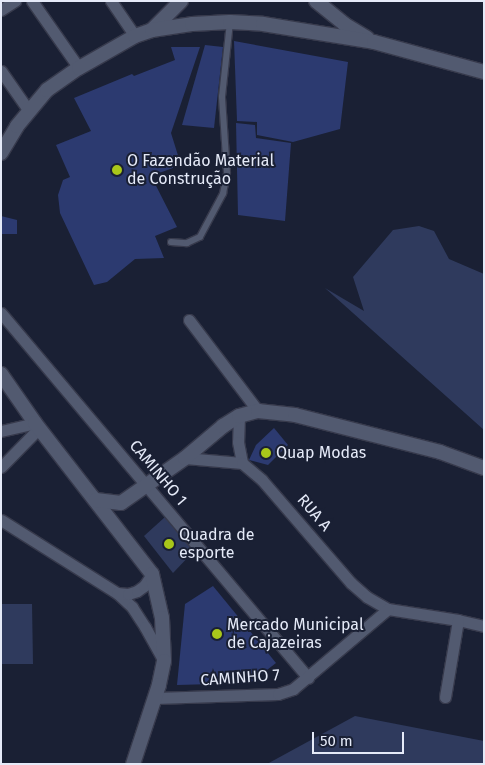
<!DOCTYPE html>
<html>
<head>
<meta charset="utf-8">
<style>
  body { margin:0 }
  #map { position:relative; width:485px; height:765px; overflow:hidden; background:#1a2034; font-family:"Fira Sans",sans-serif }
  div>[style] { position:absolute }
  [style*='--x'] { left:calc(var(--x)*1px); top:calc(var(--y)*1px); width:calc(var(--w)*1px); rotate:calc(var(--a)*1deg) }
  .green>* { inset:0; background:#2f3a5d }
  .building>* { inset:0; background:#2c3a70 }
  .roads { filter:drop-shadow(1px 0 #373a4c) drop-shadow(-1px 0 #373a4c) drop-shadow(0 1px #373a4c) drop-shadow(0 -1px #373a4c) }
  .service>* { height:5.5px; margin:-2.75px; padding:0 2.75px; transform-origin:2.75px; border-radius:2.75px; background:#525a70 }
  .minor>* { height:11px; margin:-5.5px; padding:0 5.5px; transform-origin:5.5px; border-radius:5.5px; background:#525a70 }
  .secondary>* { height:14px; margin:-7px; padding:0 7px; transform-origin:7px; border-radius:7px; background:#525a70 }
  .dots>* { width:14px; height:14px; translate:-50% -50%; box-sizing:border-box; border:2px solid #1a2034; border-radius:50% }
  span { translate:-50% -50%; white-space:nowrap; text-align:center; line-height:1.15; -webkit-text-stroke:4px #1a2034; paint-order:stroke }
  .poi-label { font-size:16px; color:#e5eaf8 }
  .left { translate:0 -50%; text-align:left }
  .street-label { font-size:16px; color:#e5eaf8 }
  .frame { position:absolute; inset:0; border:2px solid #e5eaf8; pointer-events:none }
  .scale { position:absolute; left:312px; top:732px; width:92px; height:22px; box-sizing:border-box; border:2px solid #e5eaf8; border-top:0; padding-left:6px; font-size:15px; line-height:18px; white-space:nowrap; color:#e5eaf8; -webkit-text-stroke:4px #1a2034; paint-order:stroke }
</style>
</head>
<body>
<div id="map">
  <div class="green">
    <i style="clip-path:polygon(419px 226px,434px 231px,449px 259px,484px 274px,484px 430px,325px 288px,364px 311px,353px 277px,393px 230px)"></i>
    <i style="clip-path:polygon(165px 517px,194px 551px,173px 573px,144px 536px)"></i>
    <i style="clip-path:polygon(1px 604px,32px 604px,33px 664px,1px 664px)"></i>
    <i style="clip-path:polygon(355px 716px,484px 741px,484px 764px,267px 764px)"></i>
  </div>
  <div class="building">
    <i style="clip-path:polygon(234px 41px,348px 62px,340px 129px,293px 142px,257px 135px,257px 122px,237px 121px)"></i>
    <i style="clip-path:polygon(205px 45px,223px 47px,214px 128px,182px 125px)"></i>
    <i style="clip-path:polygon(171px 47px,200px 47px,171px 133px,181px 165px,151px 176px,177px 227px,155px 236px,164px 258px,135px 259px,107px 282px,94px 285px,60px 213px,58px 195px,63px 180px,70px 177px,56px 145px,91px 131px,74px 98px,132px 74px,134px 76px,175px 60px)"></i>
    <i style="clip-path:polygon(236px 123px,255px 125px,256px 138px,291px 143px,285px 221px,238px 215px)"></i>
    <i style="clip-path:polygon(1px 216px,17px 220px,17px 234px,1px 234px)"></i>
    <i style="clip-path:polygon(274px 428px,288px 445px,268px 465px,249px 460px,256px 445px)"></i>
    <i style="clip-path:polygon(213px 586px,276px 663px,250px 683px,177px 685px,185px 604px)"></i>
  </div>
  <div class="roads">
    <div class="service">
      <i style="--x:171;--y:242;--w:16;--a:4"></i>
      <i style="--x:187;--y:243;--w:14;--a:-25"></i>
      <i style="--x:200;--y:237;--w:49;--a:-61.9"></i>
      <i style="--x:223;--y:194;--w:21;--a:-79"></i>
      <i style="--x:227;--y:173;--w:76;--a:-93.8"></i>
      <i style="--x:222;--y:97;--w:75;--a:-83.9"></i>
    </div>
    <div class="minor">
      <i style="--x:32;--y:1;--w:82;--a:55"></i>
      <i style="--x:111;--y:1;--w:42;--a:55.6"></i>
      <i style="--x:1;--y:10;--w:17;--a:-33"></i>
      <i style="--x:1;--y:71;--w:49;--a:55"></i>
      <i style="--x:1;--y:313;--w:477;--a:49.9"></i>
      <i style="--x:189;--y:320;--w:114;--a:52.8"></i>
      <i style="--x:239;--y:416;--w:26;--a:92"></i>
      <i style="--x:238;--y:442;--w:21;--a:79"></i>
      <i style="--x:1;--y:431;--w:35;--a:-13"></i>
      <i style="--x:185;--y:458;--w:57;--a:5"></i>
      <i style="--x:242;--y:463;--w:26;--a:40"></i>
      <i style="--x:262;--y:480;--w:136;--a:49.2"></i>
      <i style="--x:351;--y:583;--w:21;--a:41"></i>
      <i style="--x:367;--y:597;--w:24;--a:30"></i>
      <i style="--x:388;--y:609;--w:71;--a:8.9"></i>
      <i style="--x:458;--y:620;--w:27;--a:13"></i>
      <i style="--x:1;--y:467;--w:54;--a:-45.7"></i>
      <i style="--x:1;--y:520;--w:137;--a:32.2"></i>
      <i style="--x:117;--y:593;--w:21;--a:43"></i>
      <i style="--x:132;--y:607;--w:24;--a:57"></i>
      <i style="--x:145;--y:627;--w:37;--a:61"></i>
      <i style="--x:117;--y:593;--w:11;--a:5"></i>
      <i style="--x:128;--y:594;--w:9;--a:-18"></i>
      <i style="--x:137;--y:591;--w:9;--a:-36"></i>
      <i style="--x:144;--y:586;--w:14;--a:-56"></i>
      <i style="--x:445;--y:697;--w:78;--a:-80.4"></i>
      <i style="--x:155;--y:698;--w:123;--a:-1.9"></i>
      <i style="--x:278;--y:694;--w:16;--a:-18"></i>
      <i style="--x:293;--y:689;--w:124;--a:-40.1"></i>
    </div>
    <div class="secondary">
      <i style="--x:316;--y:1;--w:36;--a:39"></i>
      <i style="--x:344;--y:24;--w:27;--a:31"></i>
      <i style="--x:152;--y:30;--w:41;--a:-45"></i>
      <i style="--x:1;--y:153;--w:31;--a:-59"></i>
      <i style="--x:17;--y:126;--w:47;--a:-50.2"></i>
      <i style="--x:47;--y:90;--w:39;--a:-35"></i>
      <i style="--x:79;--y:68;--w:64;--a:-29.7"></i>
      <i style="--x:135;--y:36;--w:18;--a:-19"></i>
      <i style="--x:152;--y:30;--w:40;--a:-8.5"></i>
      <i style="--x:192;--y:24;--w:38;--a:-3"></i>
      <i style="--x:230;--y:22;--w:33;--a:3"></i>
      <i style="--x:263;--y:24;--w:112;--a:9.2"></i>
      <i style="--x:374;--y:42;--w:114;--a:15.3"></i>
      <i style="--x:1;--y:374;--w:60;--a:55.2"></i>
      <i style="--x:35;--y:423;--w:191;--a:52.2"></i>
      <i style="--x:152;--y:574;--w:45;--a:77.2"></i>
      <i style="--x:162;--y:618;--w:43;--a:87.3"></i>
      <i style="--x:164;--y:661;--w:25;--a:102"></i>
      <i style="--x:159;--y:685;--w:83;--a:108.2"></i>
      <i style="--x:96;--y:500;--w:25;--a:7"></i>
      <i style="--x:121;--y:503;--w:78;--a:-35.1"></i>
      <i style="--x:185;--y:458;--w:50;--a:-40.1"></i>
      <i style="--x:223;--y:426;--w:19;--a:-32"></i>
      <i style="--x:239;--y:416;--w:20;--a:-15"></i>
      <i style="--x:258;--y:411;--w:37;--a:6"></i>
      <i style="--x:295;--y:415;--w:150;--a:14.3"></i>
      <i style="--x:440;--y:452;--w:47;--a:20"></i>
    </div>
  </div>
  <div class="dots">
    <i style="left:117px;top:170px;background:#a9c71a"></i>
    <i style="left:266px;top:453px;background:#a9c71a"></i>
    <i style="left:169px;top:544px;background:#a9c71a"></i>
    <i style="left:217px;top:634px;background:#a9c71a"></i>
  </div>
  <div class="poi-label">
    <span class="left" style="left:127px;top:170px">O Fazendão Material<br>de Construção</span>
    <span class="left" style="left:276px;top:453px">Quap Modas</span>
    <span class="left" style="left:179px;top:544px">Quadra de<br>esporte</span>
    <span class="left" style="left:227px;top:634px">Mercado Municipal<br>de Cajazeiras</span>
  </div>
  <div class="street-label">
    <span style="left:158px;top:473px;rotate:50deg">CAMINHO 1</span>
    <span style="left:314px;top:513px;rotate:49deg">RUA A</span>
    <span style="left:240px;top:678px;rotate:-4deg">CAMINHO 7</span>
  </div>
  <div class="frame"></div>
  <div class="scale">50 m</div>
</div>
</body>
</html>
